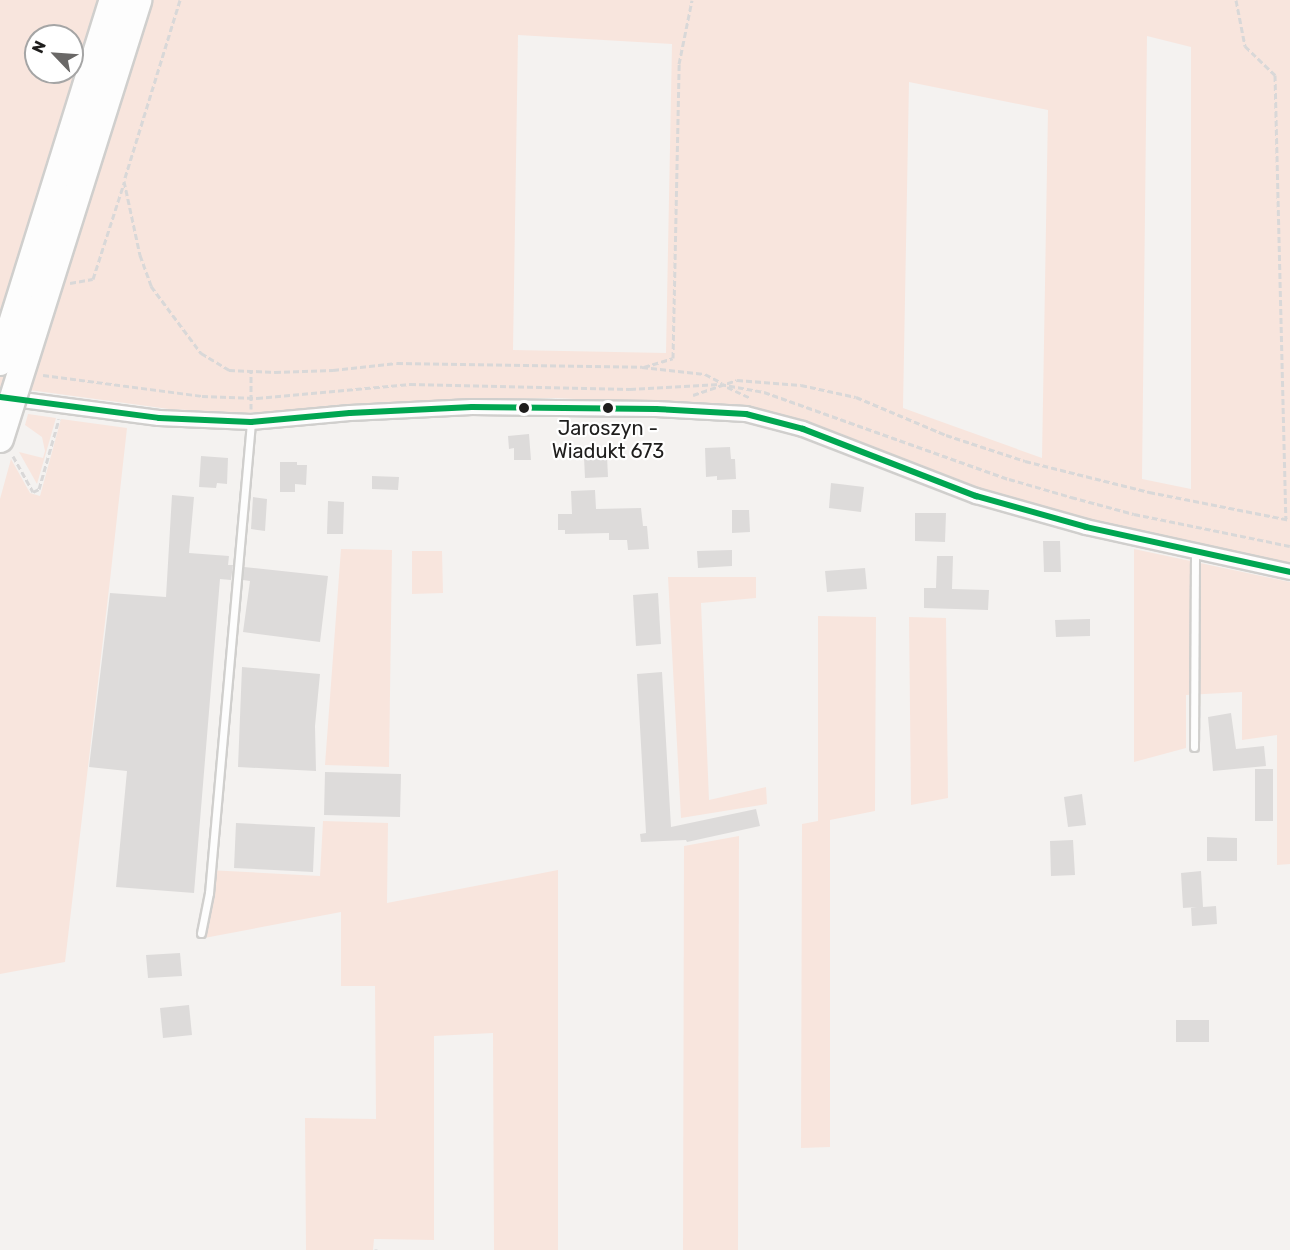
<!DOCTYPE html>
<html>
<head>
<meta charset="utf-8">
<style>
  body { margin:0 }
  #map { position:relative; width:1290px; height:1250px; overflow:hidden; background:#f4f2f0; font-family:Rubik,sans-serif }
  div>[style] { position:absolute }
  [style*='--x'] { left:calc(var(--x)*1px); top:calc(var(--y)*1px); width:calc(var(--w)*1px); rotate:calc(var(--a)*1deg) }
  .green>* { inset:0; background:#f8e5dd }
  .building>* { inset:0; background:#dddbda }
  .path>* { height:3px; margin-top:-1.5px; transform-origin:0; background:repeating-linear-gradient(90deg,#d9d8d8 0 6px,transparent 0 9px) }
  .roads { filter:drop-shadow(2px 0 #d0cfcd) drop-shadow(-2px 0 #d0cfcd) drop-shadow(0 2px #d0cfcd) drop-shadow(0 -2px #d0cfcd) }
  .service>* { height:7px; margin:-3.5px; padding:0 3.5px; transform-origin:3.5px; border-radius:3.5px; background:#fdfdfd }
  .minor>* { height:14px; margin:-7px; padding:0 7px; transform-origin:7px; border-radius:7px; background:#fdfdfd }
  .bridges { filter:drop-shadow(2px 0 #d0cfcd) drop-shadow(-2px 0 #d0cfcd) drop-shadow(0 2px #d0cfcd) drop-shadow(0 -2px #d0cfcd) }
  .motorway-bridge>* { height:26px; margin:-13px; padding:0 13px; transform-origin:13px; border-radius:13px; background:#fdfdfd }
  .bus-1>* { height:6px; margin:-3px; padding:0 3px; transform-origin:3px; border-radius:3px; background:#00a651 }
  .dots>* { width:16px; height:16px; translate:-50% -50%; box-sizing:border-box; border:3px solid #fff; border-radius:50% }
  span { translate:-50% -50%; white-space:nowrap; text-align:center; line-height:1.15; -webkit-text-stroke:4.5px #fff; paint-order:stroke }
  .bus-label { font-size:20px; color:#1f1e1d }
  .north { position:absolute; left:24px; top:24px; width:60px; height:60px; box-sizing:border-box; background:#fff; border:2px solid #a5a5a5; border-radius:50%; rotate:295deg; font-size:16px; font-weight:700; line-height:24px; text-align:center; color:#1f1e1d }
  .north::after { content:''; display:block; margin:auto; width:21px; height:27px; background:#6a6867; clip-path:polygon(50% 0,100% 100%,50% 72%,0 100%) }
</style>
</head>
<body>
<div id="map">
  <div class="green">
    <i style="clip-path:polygon(evenodd,0 0,1290px 0,1290px 565px,1089px 520px,1015px 499px,945px 477px,818px 428px,771px 412px,739px 407px,555px 398px,423px 401px,246px 413px,169px 409px,0 386px,0 0,518px 35px,672px 44px,666px 353px,513px 350px,518px 35px,0 0,36px 36px,72px 36px,72px 72px,36px 72px,36px 36px,0 0,1147px 36px,1191px 47px,1191px 489px,1142px 479px,1147px 36px,0 0,909px 82px,1048px 110px,1042px 458px,903px 408px,909px 82px)"></i>
    <i style="clip-path:polygon(28px 414px,56px 418px,37px 484px,19px 452px,43px 458px,45px 451px,42px 437px,25px 425px)"></i>
    <i style="clip-path:polygon(61px 419px,127px 428px,110px 580px,65px 962px,0 974px,0 499px,11px 459px,30px 493px,40px 496px)"></i>
    <i style="clip-path:polygon(341px 549px,392px 550px,389px 767px,325px 765px)"></i>
    <i style="clip-path:polygon(1134px 549px,1290px 582px,1290px 864px,1277px 865px,1277px 735px,1242px 740px,1242px 692px,1186px 695px,1186px 748px,1134px 762px)"></i>
    <i style="clip-path:polygon(412px 551px,442px 551px,443px 593px,412px 594px)"></i>
    <i style="clip-path:polygon(668px 577px,756px 577px,756px 598px,701px 603px,709px 800px,766px 787px,767px 804px,681px 818px)"></i>
    <i style="clip-path:polygon(818px 616px,876px 617px,875px 811px,830px 820px,830px 1147px,801px 1148px,802px 824px,818px 821px)"></i>
    <i style="clip-path:polygon(909px 617px,946px 618px,948px 798px,911px 805px)"></i>
    <i style="clip-path:polygon(323px 821px,388px 823px,387px 903px,558px 870px,558px 1250px,494px 1250px,493px 1033px,434px 1036px,434px 1240px,374px 1239px,373px 1250px,306px 1250px,305px 1118px,376px 1119px,375px 986px,341px 986px,341px 912px,199px 939px,208px 870px,320px 876px)"></i>
    <i style="clip-path:polygon(739px 836px,738px 1250px,683px 1250px,684px 846px)"></i>
  </div>
  <div class="building">
    <i style="clip-path:polygon(529px 434px,531px 460px,514px 460px,514px 448px,509px 449px,508px 436px)"></i>
    <i style="clip-path:polygon(730px 447px,731px 459px,735px 459px,736px 479px,717px 480px,717px 476px,706px 477px,705px 448px)"></i>
    <i style="clip-path:polygon(201px 456px,228px 458px,227px 484px,217px 483px,216px 488px,199px 487px)"></i>
    <i style="clip-path:polygon(607px 456px,608px 477px,585px 478px,584px 457px)"></i>
    <i style="clip-path:polygon(280px 462px,297px 462px,297px 465px,307px 465px,306px 485px,295px 484px,295px 492px,280px 492px)"></i>
    <i style="clip-path:polygon(372px 476px,399px 477px,398px 490px,372px 489px)"></i>
    <i style="clip-path:polygon(831px 483px,864px 487px,861px 512px,829px 508px)"></i>
    <i style="clip-path:polygon(595px 490px,596px 509px,641px 508px,643px 526px,647px 526px,649px 549px,628px 550px,627px 540px,609px 540px,609px 533px,565px 534px,565px 530px,558px 530px,558px 514px,572px 514px,571px 491px)"></i>
    <i style="clip-path:polygon(172px 495px,194px 497px,189px 553px,229px 556px,228px 565px,233px 565px,231px 580px,220px 579px,194px 893px,116px 887px,127px 771px,89px 767px,110px 593px,166px 597px)"></i>
    <i style="clip-path:polygon(253px 497px,267px 499px,265px 531px,251px 529px)"></i>
    <i style="clip-path:polygon(328px 501px,344px 502px,343px 534px,327px 534px)"></i>
    <i style="clip-path:polygon(732px 510px,749px 510px,750px 532px,732px 533px)"></i>
    <i style="clip-path:polygon(915px 513px,946px 513px,945px 542px,915px 541px)"></i>
    <i style="clip-path:polygon(1043px 541px,1060px 541px,1061px 572px,1044px 572px)"></i>
    <i style="clip-path:polygon(732px 550px,732px 566px,698px 568px,697px 551px)"></i>
    <i style="clip-path:polygon(937px 556px,953px 556px,952px 589px,989px 590px,988px 610px,924px 608px,924px 588px,936px 588px)"></i>
    <i style="clip-path:polygon(244px 567px,328px 576px,320px 642px,243px 632px,250px 581px,243px 580px)"></i>
    <i style="clip-path:polygon(865px 568px,867px 589px,827px 592px,825px 571px)"></i>
    <i style="clip-path:polygon(658px 593px,661px 644px,636px 646px,633px 595px)"></i>
    <i style="clip-path:polygon(1090px 619px,1090px 636px,1056px 637px,1055px 620px)"></i>
    <i style="clip-path:polygon(242px 667px,320px 674px,315px 726px,316px 771px,238px 767px)"></i>
    <i style="clip-path:polygon(662px 672px,671px 827px,756px 809px,760px 826px,687px 842px,686px 840px,641px 842px,640px 834px,646px 833px,637px 674px)"></i>
    <i style="clip-path:polygon(1231px 713px,1236px 749px,1264px 746px,1266px 766px,1213px 771px,1208px 717px)"></i>
    <i style="clip-path:polygon(1255px 769px,1273px 769px,1273px 821px,1255px 821px)"></i>
    <i style="clip-path:polygon(325px 772px,401px 774px,400px 817px,324px 815px)"></i>
    <i style="clip-path:polygon(1082px 794px,1086px 825px,1068px 827px,1064px 797px)"></i>
    <i style="clip-path:polygon(236px 823px,315px 827px,313px 872px,234px 868px)"></i>
    <i style="clip-path:polygon(1207px 837px,1237px 838px,1237px 861px,1207px 861px)"></i>
    <i style="clip-path:polygon(1073px 840px,1075px 875px,1051px 876px,1050px 841px)"></i>
    <i style="clip-path:polygon(1201px 871px,1203px 907px,1216px 906px,1217px 924px,1192px 926px,1191px 908px,1197px 907px,1183px 908px,1181px 873px)"></i>
    <i style="clip-path:polygon(180px 953px,182px 976px,148px 978px,146px 955px)"></i>
    <i style="clip-path:polygon(189px 1005px,192px 1035px,163px 1038px,160px 1008px)"></i>
    <i style="clip-path:polygon(1176px 1020px,1209px 1020px,1209px 1042px,1176px 1042px)"></i>
  </div>
  <div class="path">
    <i style="--x:180;--y:0;--w:189;--a:107.2"></i>
    <i style="--x:124;--y:181;--w:76;--a:77.8"></i>
    <i style="--x:140;--y:255;--w:33;--a:70"></i>
    <i style="--x:151;--y:286;--w:84;--a:53.3"></i>
    <i style="--x:201;--y:353;--w:33;--a:31"></i>
    <i style="--x:229;--y:370;--w:46;--a:2.5"></i>
    <i style="--x:275;--y:372;--w:58;--a:-2"></i>
    <i style="--x:333;--y:370;--w:64;--a:-6.2"></i>
    <i style="--x:397;--y:363;--w:245;--a:0.9"></i>
    <i style="--x:642;--y:367;--w:63;--a:6.3"></i>
    <i style="--x:705;--y:374;--w:19;--a:28"></i>
    <i style="--x:1236;--y:0;--w:47;--a:78.9"></i>
    <i style="--x:1245;--y:46;--w:42;--a:44"></i>
    <i style="--x:1275;--y:75;--w:444;--a:88.6"></i>
    <i style="--x:70;--y:283;--w:23;--a:-10"></i>
    <i style="--x:93;--y:279;--w:101;--a:-72.1"></i>
    <i style="--x:644;--y:367;--w:30;--a:-17"></i>
    <i style="--x:673;--y:358;--w:294;--a:-88.8"></i>
    <i style="--x:679;--y:64;--w:65;--a:-78.5"></i>
    <i style="--x:43;--y:375;--w:160;--a:7.5"></i>
    <i style="--x:202;--y:396;--w:55;--a:2.1"></i>
    <i style="--x:257;--y:398;--w:154;--a:-5.2"></i>
    <i style="--x:410;--y:384;--w:220;--a:1.3"></i>
    <i style="--x:630;--y:389;--w:90;--a:-3.2"></i>
    <i style="--x:720;--y:384;--w:45;--a:10.3"></i>
    <i style="--x:764;--y:392;--w:260;--a:19.6"></i>
    <i style="--x:1009;--y:479;--w:65;--a:16.2"></i>
    <i style="--x:1071;--y:497;--w:65;--a:15.1"></i>
    <i style="--x:1134;--y:514;--w:159;--a:11.6"></i>
    <i style="--x:727;--y:387;--w:26;--a:25"></i>
    <i style="--x:693;--y:395;--w:46;--a:-18.8"></i>
    <i style="--x:737;--y:380;--w:64;--a:4.5"></i>
    <i style="--x:801;--y:385;--w:56;--a:12.3"></i>
    <i style="--x:856;--y:397;--w:98;--a:22.9"></i>
    <i style="--x:946;--y:435;--w:83;--a:18.2"></i>
    <i style="--x:1025;--y:461;--w:128;--a:14"></i>
    <i style="--x:1149;--y:492;--w:144;--a:11.2"></i>
    <i style="--x:251;--y:409;--w:38;--a:-90"></i>
    <i style="--x:13;--y:456;--w:41;--a:60.9"></i>
    <i style="--x:33;--y:492;--w:7;--a:-27"></i>
    <i style="--x:39;--y:489;--w:73;--a:-74.1"></i>
    <i style="--x:376;--y:1250;--w:1;--a:-90"></i>
  </div>
  <div class="roads">
    <div class="service">
      <i style="--x:1194;--y:747;--w:196;--a:-89.7"></i>
      <i style="--x:201;--y:933;--w:41;--a:-78.7"></i>
      <i style="--x:209;--y:893;--w:473;--a:-84.9"></i>
    </div>
    <div class="minor">
      <i style="--x:7;--y:398;--w:153;--a:7.5"></i>
      <i style="--x:159;--y:418;--w:92;--a:2.5"></i>
      <i style="--x:251;--y:422;--w:99;--a:-5.2"></i>
      <i style="--x:350;--y:413;--w:122;--a:-2.8"></i>
      <i style="--x:472;--y:407;--w:184;--a:0.6"></i>
      <i style="--x:656;--y:409;--w:90;--a:3.2"></i>
      <i style="--x:746;--y:414;--w:59;--a:14.7"></i>
      <i style="--x:803;--y:429;--w:186;--a:21.2"></i>
      <i style="--x:976;--y:496;--w:114;--a:15.7"></i>
      <i style="--x:1086;--y:527;--w:209;--a:12.4"></i>
    </div>
  </div>
  <div class="bridges">
    <div class="motorway-bridge">
      <i style="--x:0;--y:362;--w:379;--a:-72.7"></i>
      <i style="--x:0;--y:439;--w:460;--a:-72.5"></i>
    </div>
  </div>
  <div class="bus-1">
    <i style="--x:0;--y:397;--w:160;--a:7.5"></i>
    <i style="--x:159;--y:418;--w:92;--a:2.5"></i>
    <i style="--x:251;--y:422;--w:99;--a:-5.2"></i>
    <i style="--x:350;--y:413;--w:122;--a:-2.8"></i>
    <i style="--x:472;--y:407;--w:184;--a:0.6"></i>
    <i style="--x:656;--y:409;--w:90;--a:3.2"></i>
    <i style="--x:746;--y:414;--w:59;--a:14.7"></i>
    <i style="--x:803;--y:429;--w:186;--a:21.2"></i>
    <i style="--x:976;--y:496;--w:114;--a:15.7"></i>
    <i style="--x:1086;--y:527;--w:209;--a:12.4"></i>
  </div>
  <div class="dots">
    <i style="left:524px;top:408px;background:#1f1e1d"></i>
    <i style="left:608px;top:408px;background:#1f1e1d"></i>
  </div>
  <div class="bus-label">
    <span style="left:608px;top:440px">Jaroszyn -<br>Wiadukt 673</span>
  </div>
  <div class="north">N</div>
</div>
</body>
</html>
